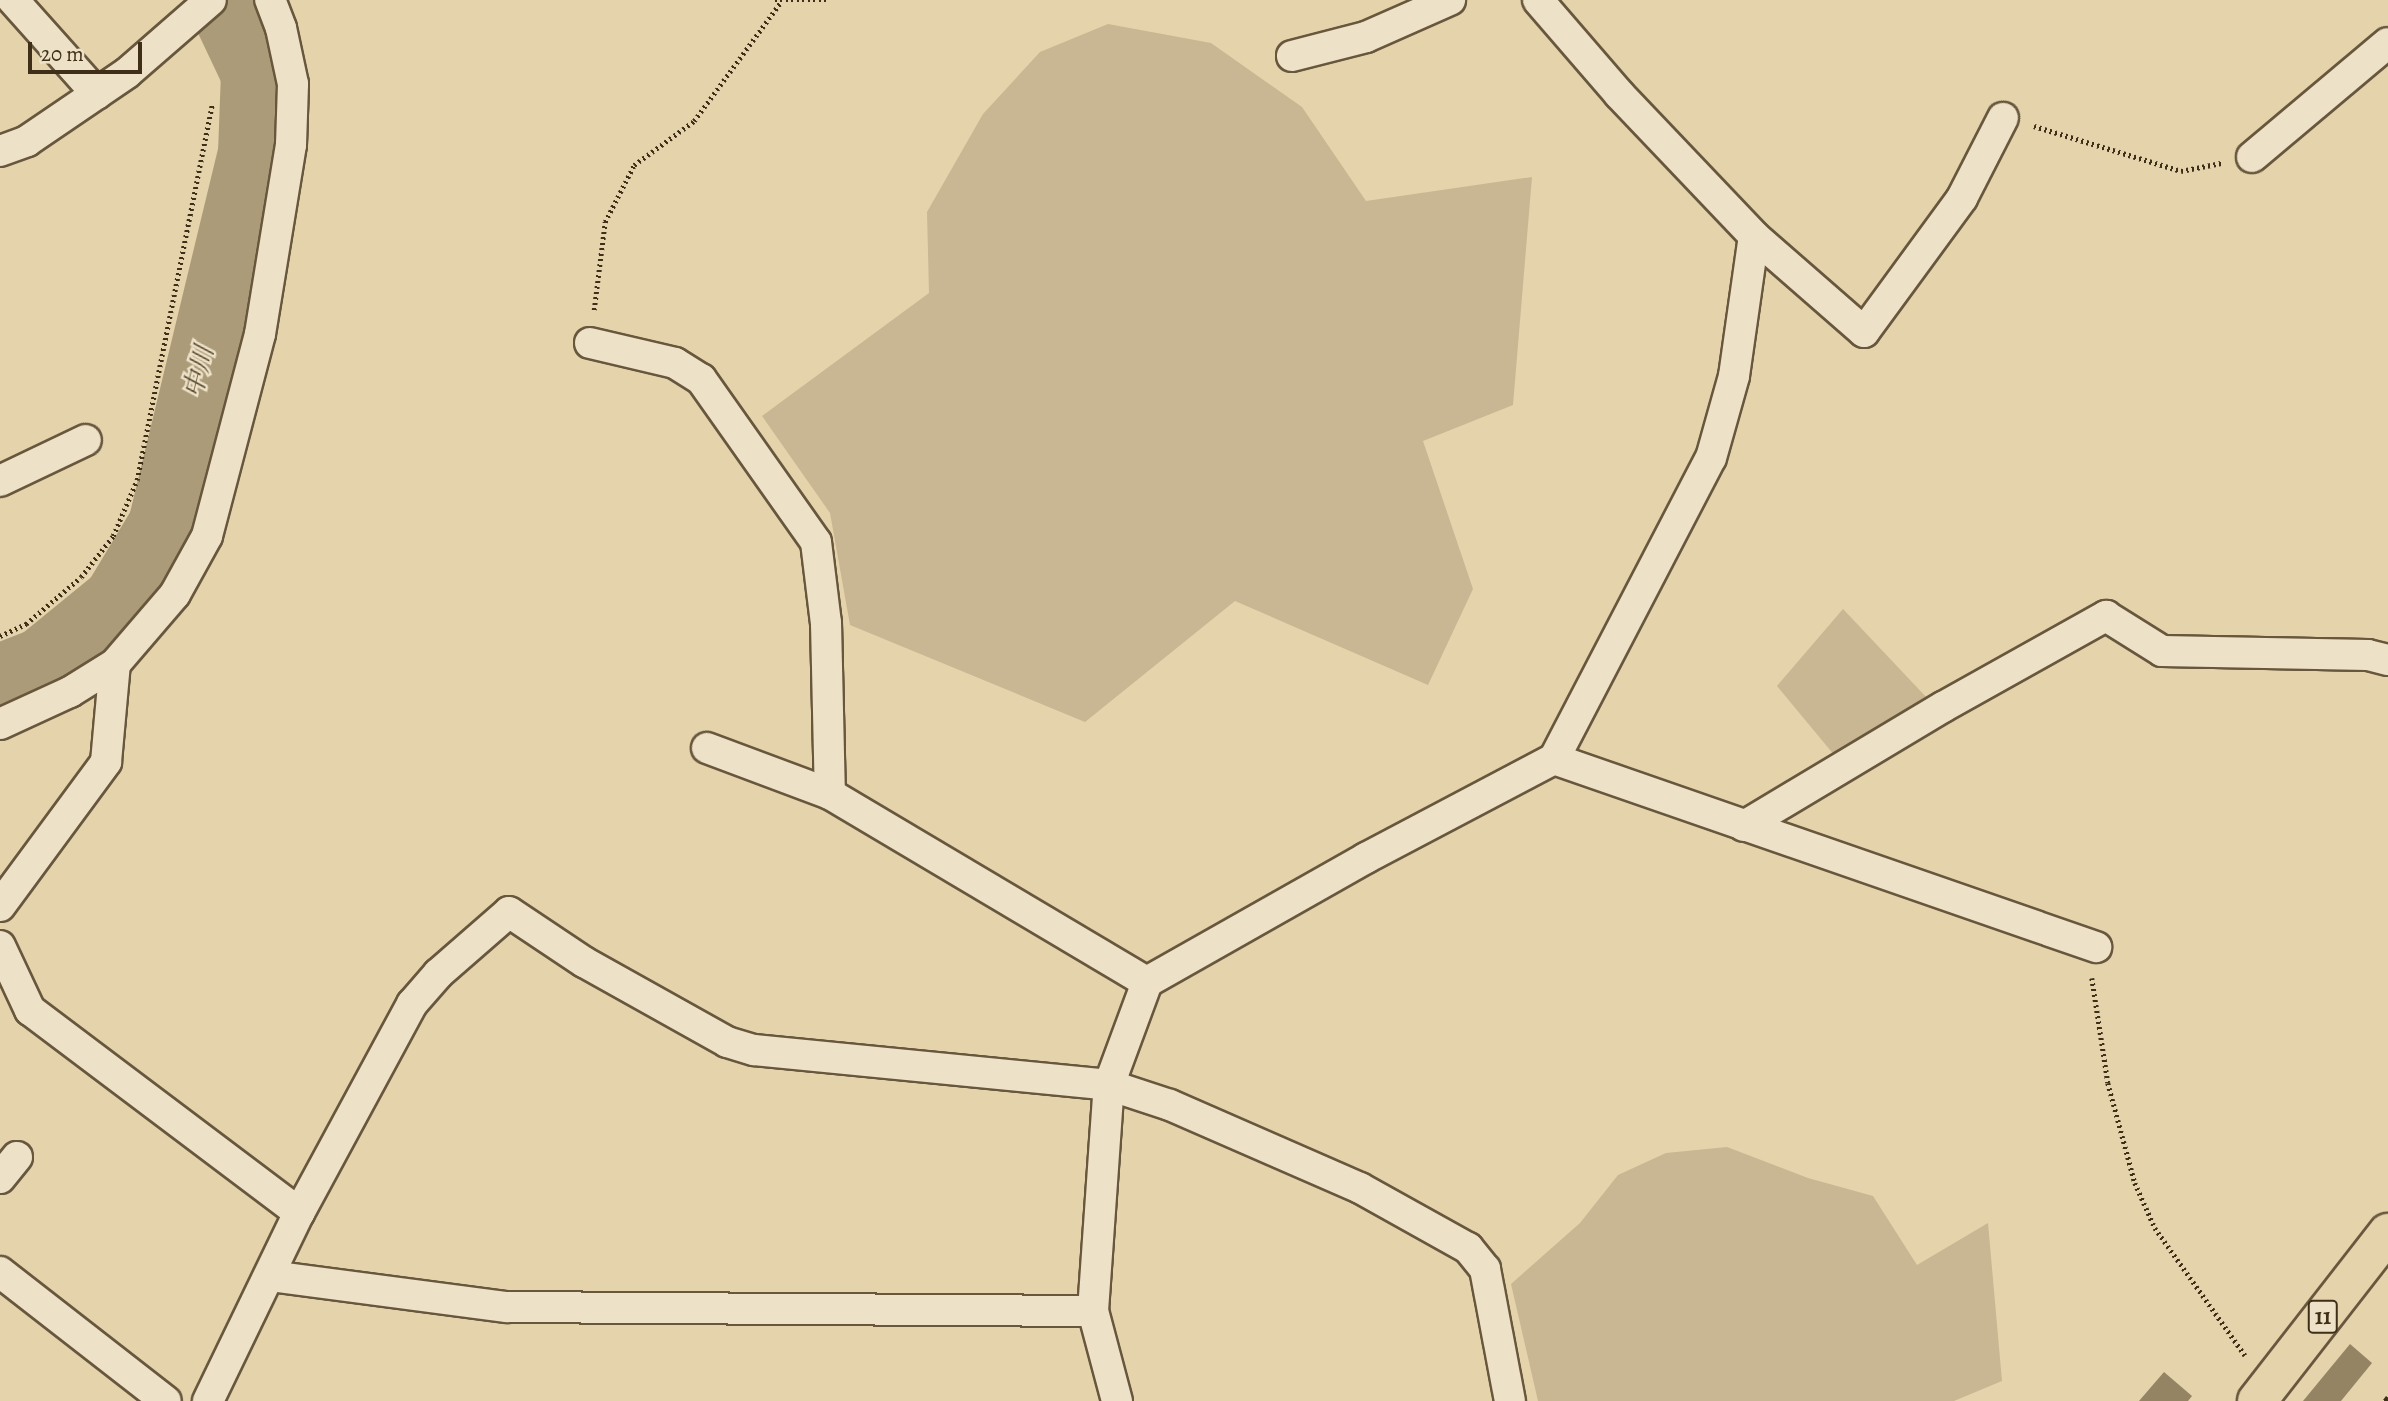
<!DOCTYPE html>
<html>
<head>
<meta charset="utf-8">
<style>
  body { margin:0 }
  #map { position:relative; width:2388px; height:1401px; overflow:hidden; background:#e4d3ab; font-family:Alegreya,"Noto Serif JP",serif }
  div>[style] { position:absolute }
  [style*='--x'] { left:calc(var(--x)*1px); top:calc(var(--y)*1px); width:calc(var(--w)*1px); rotate:calc(var(--a)*1deg) }
  .green>* { inset:0; background:#c8b792 }
  .river>* { height:68px; margin:-34px; padding:0 34px; transform-origin:34px; border-radius:34px; background:#ac9b79 }
  .building>* { inset:0; background:#958464 }
  .path>* { height:4.5px; margin-top:-2.25px; transform-origin:0; background:repeating-linear-gradient(90deg,#3f2e18 0 2px,transparent 0 5.5px) }
  .roads { filter:drop-shadow(2px 0 #68573d) drop-shadow(-2px 0 #68573d) drop-shadow(0 2px #68573d) drop-shadow(0 -2px #68573d) }
  .street>* { height:30px; margin:-15px; padding:0 15px; transform-origin:15px; border-radius:15px; background:#ede2c8 }
  .highway>* { height:38px; margin:-19px; padding:0 19px; transform-origin:19px; border-radius:19px; background:#e4d3ab }
  .rail>* { height:5px; margin-top:-2.5px; transform-origin:0; background:repeating-linear-gradient(90deg,#3f2e18 0 12px,transparent 0 24px) }
  span { translate:-50% -50%; white-space:nowrap; text-align:center; line-height:1.15; -webkit-text-stroke:5px #ede2c8; paint-order:stroke }
  .shield-label span { padding:2px 5px; background:#ede2c8; border:2px solid; border-radius:5px; -webkit-text-stroke-width:0 }
  .shield-label { font-size:23px; color:#3f2e18; font-weight:700 }
  .water-label { font-size:26px; color:#5a4930; font-style:italic }
  .scale { position:absolute; left:28px; top:42px; width:114px; height:32px; box-sizing:border-box; border:4px solid #3f2e18; border-top:0; padding-left:9px; font-size:21px; line-height:24px; white-space:nowrap; color:#3f2e18; -webkit-text-stroke:5px #ede2c8; paint-order:stroke }
</style>
</head>
<body>
<div id="map">
  <div class="green">
    <i style="clip-path:polygon(1108px 24px,1211px 43px,1302px 107px,1366px 201px,1532px 177px,1513px 405px,1423px 441px,1473px 589px,1428px 685px,1235px 601px,1085px 722px,850px 625px,830px 513px,762px 416px,929px 293px,927px 212px,983px 114px,1040px 52px)"></i>
    <i style="clip-path:polygon(1843px 609px,1928px 699px,1835px 756px,1777px 686px)"></i>
    <i style="clip-path:polygon(1727px 1147px,1808px 1178px,1873px 1196px,1917px 1265px,1988px 1223px,2002px 1381px,1954px 1401px,1538px 1401px,1511px 1284px,1580px 1223px,1618px 1175px,1666px 1153px)"></i>
  </div>
  <div class="river">
    <i style="--x:0;--y:678;--w:44;--a:-21.3"></i>
    <i style="--x:41;--y:662;--w:98;--a:-39.2"></i>
    <i style="--x:117;--y:600;--w:87;--a:-59"></i>
    <i style="--x:162;--y:525;--w:382;--a:-76.4"></i>
    <i style="--x:252;--y:154;--w:80;--a:-87.9"></i>
    <i style="--x:255;--y:74;--w:82;--a:-115.3"></i>
  </div>
  <div class="building">
    <i style="clip-path:polygon(2350px 1344px,2372px 1363px,2341px 1401px,2303px 1401px)"></i>
    <i style="clip-path:polygon(2164px 1372px,2192px 1396px,2188px 1401px,2139px 1401px)"></i>
  </div>
  <div class="path">
    <i style="--x:775;--y:0;--w:55;--a:0"></i>
    <i style="--x:2034;--y:126;--w:154;--a:17"></i>
    <i style="--x:2181;--y:171;--w:41;--a:-11.3"></i>
    <i style="--x:594;--y:310;--w:89;--a:-82.9"></i>
    <i style="--x:605;--y:222;--w:64;--a:-63"></i>
    <i style="--x:634;--y:165;--w:74;--a:-36.3"></i>
    <i style="--x:694;--y:121;--w:146;--a:-53.9"></i>
    <i style="--x:0;--y:636;--w:29;--a:-25"></i>
    <i style="--x:26;--y:624;--w:72;--a:-40.5"></i>
    <i style="--x:81;--y:577;--w:52;--a:-52"></i>
    <i style="--x:113;--y:536;--w:61;--a:-66.8"></i>
    <i style="--x:137;--y:480;--w:383;--a:-78.7"></i>
    <i style="--x:2092;--y:978;--w:106;--a:81.3"></i>
    <i style="--x:2108;--y:1083;--w:104;--a:74.9"></i>
    <i style="--x:2135;--y:1183;--w:49;--a:66"></i>
    <i style="--x:2155;--y:1228;--w:156;--a:54.7"></i>
  </div>
  <div class="roads">
    <div class="street">
      <i style="--x:13;--y:0;--w:126;--a:48.2"></i>
      <i style="--x:1538;--y:0;--w:124;--a:49.2"></i>
      <i style="--x:1619;--y:94;--w:196;--a:46.4"></i>
      <i style="--x:1754;--y:236;--w:146;--a:41.1"></i>
      <i style="--x:1864;--y:332;--w:166;--a:-53.8"></i>
      <i style="--x:1962;--y:198;--w:90;--a:-62.9"></i>
      <i style="--x:1292;--y:56;--w:76;--a:-14.4"></i>
      <i style="--x:1366;--y:37;--w:92;--a:-23.8"></i>
      <i style="--x:0;--y:151;--w:29;--a:-20"></i>
      <i style="--x:27;--y:141;--w:121;--a:-34.2"></i>
      <i style="--x:127;--y:73;--w:111;--a:-41"></i>
      <i style="--x:2252;--y:157;--w:177;--a:-40"></i>
      <i style="--x:590;--y:343;--w:87;--a:13.2"></i>
      <i style="--x:675;--y:363;--w:31;--a:32"></i>
      <i style="--x:701;--y:379;--w:199;--a:54.8"></i>
      <i style="--x:816;--y:542;--w:82;--a:83"></i>
      <i style="--x:826;--y:623;--w:171;--a:88.7"></i>
      <i style="--x:0;--y:481;--w:95;--a:-25.5"></i>
      <i style="--x:0;--y:724;--w:77;--a:-24.6"></i>
      <i style="--x:70;--y:692;--w:53;--a:-31.9"></i>
      <i style="--x:115;--y:664;--w:92;--a:-49.4"></i>
      <i style="--x:175;--y:594;--w:66;--a:-61.1"></i>
      <i style="--x:207;--y:536;--w:209;--a:-75.3"></i>
      <i style="--x:260;--y:334;--w:192;--a:-80.7"></i>
      <i style="--x:291;--y:145;--w:61;--a:-88.1"></i>
      <i style="--x:293;--y:84;--w:57;--a:-102.1"></i>
      <i style="--x:281;--y:28;--w:30;--a:-111"></i>
      <i style="--x:707;--y:748;--w:131;--a:20.5"></i>
      <i style="--x:830;--y:794;--w:369;--a:30.7"></i>
      <i style="--x:1554;--y:759;--w:574;--a:19.13"></i>
      <i style="--x:1744;--y:826;--w:232;--a:-30.9"></i>
      <i style="--x:1943;--y:707;--w:187;--a:-29.2"></i>
      <i style="--x:2106;--y:616;--w:66;--a:32"></i>
      <i style="--x:2162;--y:651;--w:206;--a:1.1"></i>
      <i style="--x:2368;--y:655;--w:21;--a:14"></i>
      <i style="--x:0;--y:906;--w:179;--a:-53.6"></i>
      <i style="--x:106;--y:762;--w:98;--a:-84.8"></i>
      <i style="--x:0;--y:946;--w:71;--a:64.9"></i>
      <i style="--x:30;--y:1010;--w:337;--a:37"></i>
      <i style="--x:0;--y:1178;--w:27;--a:-51"></i>
      <i style="--x:0;--y:1272;--w:210;--a:37.9"></i>
      <i style="--x:271;--y:1276;--w:238;--a:7.5"></i>
      <i style="--x:507;--y:1307;--w:586;--a:0.39"></i>
      <i style="--x:208;--y:1401;--w:209;--a:-64.2"></i>
      <i style="--x:299;--y:1213;--w:238;--a:-61.6"></i>
      <i style="--x:412;--y:1004;--w:40;--a:-49"></i>
      <i style="--x:438;--y:974;--w:94;--a:-41.1"></i>
      <i style="--x:509;--y:912;--w:90;--a:33.7"></i>
      <i style="--x:584;--y:962;--w:164;--a:29.2"></i>
      <i style="--x:727;--y:1042;--w:28;--a:17"></i>
      <i style="--x:754;--y:1050;--w:357;--a:5.6"></i>
      <i style="--x:1109;--y:1085;--w:64;--a:18.2"></i>
      <i style="--x:1170;--y:1105;--w:207;--a:23.6"></i>
      <i style="--x:1360;--y:1188;--w:124;--a:29.1"></i>
      <i style="--x:1468;--y:1248;--w:27;--a:51"></i>
      <i style="--x:1485;--y:1269;--w:134;--a:79.3"></i>
      <i style="--x:1117;--y:1401;--w:93;--a:-104.9"></i>
      <i style="--x:1093;--y:1311;--w:227;--a:-86"></i>
      <i style="--x:1109;--y:1085;--w:110;--a:-69.7"></i>
      <i style="--x:1147;--y:982;--w:252;--a:-29.5"></i>
      <i style="--x:1366;--y:858;--w:212;--a:-27.8"></i>
      <i style="--x:1554;--y:759;--w:339;--a:-62.5"></i>
      <i style="--x:1711;--y:458;--w:85;--a:-74.3"></i>
      <i style="--x:1734;--y:376;--w:141;--a:-81.9"></i>
    </div>
    <div class="highway">
      <i style="--x:2257;--y:1401;--w:213;--a:-52.1"></i>
    </div>
  </div>
  <div class="rail">
    <i style="--x:2385;--y:1401;--w:5;--a:-53"></i>
  </div>
  <div class="shield-label">
    <span style="left:2323px;top:1317px">11</span>
  </div>
  <div class="water-label">
    <span style="left:199px;top:372px;rotate:-76deg">中川</span>
  </div>
  <div class="scale">20 m</div>
</div>
</body>
</html>
